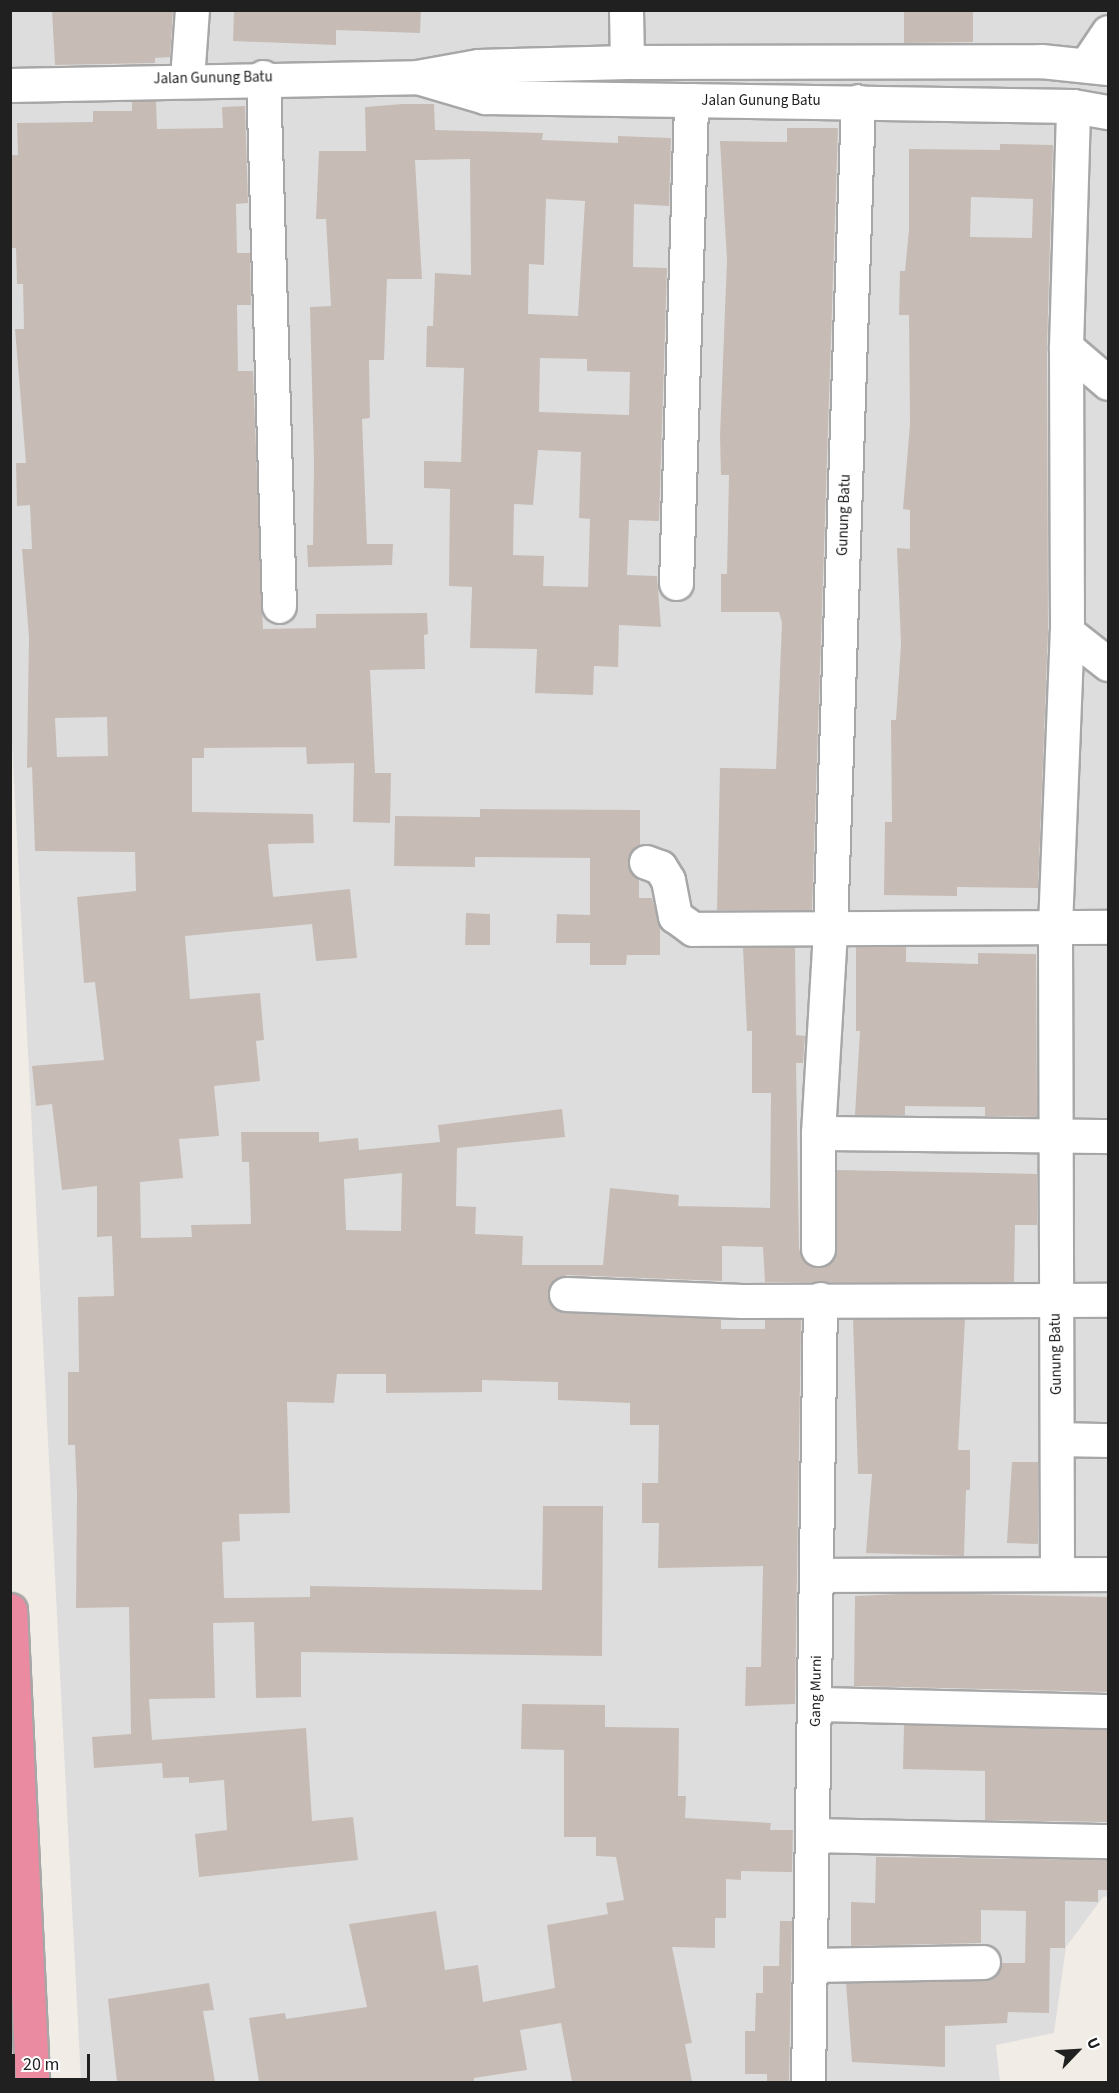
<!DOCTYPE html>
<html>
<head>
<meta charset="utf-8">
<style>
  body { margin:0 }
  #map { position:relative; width:1119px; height:2093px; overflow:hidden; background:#f1ede6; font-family:"Source Sans 3",sans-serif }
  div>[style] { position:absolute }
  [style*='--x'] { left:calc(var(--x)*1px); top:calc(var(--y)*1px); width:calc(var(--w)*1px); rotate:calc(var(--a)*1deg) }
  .residential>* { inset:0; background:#dedddd }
  .building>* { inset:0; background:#c6bcb5 }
  .roads { filter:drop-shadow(2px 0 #a7a7a7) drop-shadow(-2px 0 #a7a7a7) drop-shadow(0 2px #a7a7a7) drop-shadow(0 -2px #a7a7a7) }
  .minor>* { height:33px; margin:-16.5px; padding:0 16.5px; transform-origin:16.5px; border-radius:16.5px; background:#fff }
  .highway>* { height:33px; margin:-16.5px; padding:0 16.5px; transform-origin:16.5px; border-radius:16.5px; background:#eb8ba1 }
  span { translate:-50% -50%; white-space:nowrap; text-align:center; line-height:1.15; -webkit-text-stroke:4.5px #fff; paint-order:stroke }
  .street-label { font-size:15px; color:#202020 }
  .frame { position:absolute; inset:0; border:12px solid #202020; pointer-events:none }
  .north { position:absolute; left:1047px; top:2021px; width:60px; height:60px; -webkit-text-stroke:4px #fff; paint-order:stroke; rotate:65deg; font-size:16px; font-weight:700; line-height:24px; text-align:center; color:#202020 }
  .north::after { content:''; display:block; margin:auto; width:21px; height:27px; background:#202020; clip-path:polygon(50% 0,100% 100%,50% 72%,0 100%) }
  .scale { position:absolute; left:12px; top:2054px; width:78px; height:27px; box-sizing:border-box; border:3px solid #202020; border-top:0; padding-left:8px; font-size:18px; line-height:21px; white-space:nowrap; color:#202020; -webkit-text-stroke:4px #fff; paint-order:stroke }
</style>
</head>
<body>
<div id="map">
  <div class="residential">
    <i style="clip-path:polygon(10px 11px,1108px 11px,1108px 1896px,1103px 1897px,1066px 1947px,1054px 2033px,996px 2045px,1000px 2082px,81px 2082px,11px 722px)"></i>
  </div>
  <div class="building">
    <i style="clip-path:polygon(52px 10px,173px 10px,170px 57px,155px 58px,155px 63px,55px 65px)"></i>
    <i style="clip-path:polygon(234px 10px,421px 10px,420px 33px,336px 30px,336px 45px,233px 41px)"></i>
    <i style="clip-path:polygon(904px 10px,973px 10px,973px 42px,904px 43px)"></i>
    <i style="clip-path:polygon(evenodd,132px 101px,156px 101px,157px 129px,223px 128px,222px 107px,245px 106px,248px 203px,236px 204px,237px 253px,250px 253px,251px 305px,237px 305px,238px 371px,253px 371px,263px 629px,316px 628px,316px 614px,427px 613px,428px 634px,424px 635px,425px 669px,370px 670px,375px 773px,391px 773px,390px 823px,353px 822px,354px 763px,307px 764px,306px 747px,204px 748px,204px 758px,192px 758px,192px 812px,313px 814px,314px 843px,268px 844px,273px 897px,350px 889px,357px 958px,316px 961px,312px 924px,185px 936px,190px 999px,260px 993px,264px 1040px,256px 1041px,260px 1081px,214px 1086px,219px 1136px,179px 1139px,183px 1178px,140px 1182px,141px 1238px,192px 1237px,191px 1225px,251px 1224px,249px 1162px,242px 1162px,241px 1132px,319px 1132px,319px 1142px,358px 1138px,359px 1150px,440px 1142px,438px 1125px,562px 1109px,565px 1137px,457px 1148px,456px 1206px,476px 1207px,475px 1234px,523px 1236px,522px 1265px,603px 1265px,610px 1188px,679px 1195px,678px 1206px,770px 1208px,771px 1093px,752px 1093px,752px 1031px,747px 1031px,743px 948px,795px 947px,796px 1035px,805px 1036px,803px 1063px,796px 1063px,799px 1249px,808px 1265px,819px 1268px,834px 1258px,837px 1170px,1037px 1174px,1037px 1225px,1015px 1225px,1014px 1282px,765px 1282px,763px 1247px,722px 1246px,722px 1281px,567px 1275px,550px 1285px,550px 1303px,565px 1313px,721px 1319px,721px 1329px,765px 1329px,765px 1320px,801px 1320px,795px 1704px,745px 1706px,746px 1667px,761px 1667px,763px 1566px,658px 1568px,659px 1523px,642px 1523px,642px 1483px,658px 1483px,659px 1425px,630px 1425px,630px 1403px,558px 1400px,558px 1382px,482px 1380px,482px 1392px,386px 1393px,386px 1374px,337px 1374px,334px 1403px,287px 1402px,290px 1513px,239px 1514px,240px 1541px,222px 1542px,224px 1598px,310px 1597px,310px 1586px,542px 1590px,543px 1506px,603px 1506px,602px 1656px,301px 1652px,301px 1697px,256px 1698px,254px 1622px,213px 1623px,215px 1698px,149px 1699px,152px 1740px,306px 1728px,312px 1821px,353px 1817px,358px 1860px,199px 1877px,195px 1834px,227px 1830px,224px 1780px,189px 1783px,189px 1777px,163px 1778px,162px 1763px,94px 1768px,92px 1737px,131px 1734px,129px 1607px,76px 1608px,77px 1494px,75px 1445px,68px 1445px,68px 1372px,79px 1372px,78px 1297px,114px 1296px,112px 1236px,97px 1237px,97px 1186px,62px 1190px,52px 1104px,36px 1106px,32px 1066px,104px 1060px,95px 982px,84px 983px,77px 897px,136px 891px,135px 852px,35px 851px,32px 767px,27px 768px,29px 637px,22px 549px,32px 549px,30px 505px,17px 506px,16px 463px,26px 463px,15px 329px,24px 329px,23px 284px,17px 284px,16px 248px,10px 248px,10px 155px,18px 155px,17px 123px,93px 122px,93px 111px,132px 111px,132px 101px,107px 717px,108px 756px,57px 757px,55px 718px,107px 717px,132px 101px,402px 1173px,401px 1231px,346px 1230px,344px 1179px,402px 1173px)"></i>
    <i style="clip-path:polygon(evenodd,403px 104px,434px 104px,435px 130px,543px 133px,542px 140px,618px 143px,618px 136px,671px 138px,669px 206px,634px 204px,633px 267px,667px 268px,659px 521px,629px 520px,627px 575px,657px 576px,661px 627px,619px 625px,618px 667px,594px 666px,593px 695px,535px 693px,537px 649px,470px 648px,472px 587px,449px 586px,450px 489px,424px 488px,424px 461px,461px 462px,464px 368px,426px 367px,427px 326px,433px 326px,435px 273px,471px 275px,470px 159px,415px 160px,422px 279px,387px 279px,384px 360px,369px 360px,370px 418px,362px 419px,367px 544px,393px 544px,392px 565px,308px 567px,307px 545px,313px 545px,314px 462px,310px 307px,331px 306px,326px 219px,316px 219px,319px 151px,366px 151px,365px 107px,403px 104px,546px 199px,585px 201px,578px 316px,528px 314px,529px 264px,544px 265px,546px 199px,403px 104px,540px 358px,587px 359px,587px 371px,630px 372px,629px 415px,539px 412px,540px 358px,403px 104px,538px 450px,581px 452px,579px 518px,590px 519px,588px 587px,543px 586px,544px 556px,513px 555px,514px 504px,533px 505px,538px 450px)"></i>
    <i style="clip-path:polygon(787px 128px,838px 128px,812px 910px,717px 910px,720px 768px,776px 769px,782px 623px,779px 612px,721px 612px,721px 574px,727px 574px,729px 475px,721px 475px,720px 436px,727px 260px,720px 141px,787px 142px)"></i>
    <i style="clip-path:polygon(evenodd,1000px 144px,1053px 145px,1047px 346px,1048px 632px,1038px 888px,957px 887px,957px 896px,884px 895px,885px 822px,892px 822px,891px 720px,896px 720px,901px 644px,897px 548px,910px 549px,910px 510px,903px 509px,910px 424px,909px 315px,899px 315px,900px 271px,905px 271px,909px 230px,909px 149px,1000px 150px,1000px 144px,971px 197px,1033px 199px,1032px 238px,970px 237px,971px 197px)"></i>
    <i style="clip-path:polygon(480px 809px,640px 810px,640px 845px,629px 855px,628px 865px,639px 879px,639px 898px,652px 898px,660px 925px,660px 955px,627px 955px,626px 965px,590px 965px,590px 943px,556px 943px,557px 914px,590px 915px,590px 858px,475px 857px,475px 867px,394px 866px,395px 816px,480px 817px)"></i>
    <i style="clip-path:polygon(466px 913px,490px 914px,490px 945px,465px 945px)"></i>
    <i style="clip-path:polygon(856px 947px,906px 947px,906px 962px,978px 964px,978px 953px,1036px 954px,1037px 1117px,985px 1116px,985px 1107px,905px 1106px,905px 1115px,855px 1115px,860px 1031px,856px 1031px)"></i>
    <i style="clip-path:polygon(853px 1319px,965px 1319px,958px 1450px,970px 1450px,970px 1490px,966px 1490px,964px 1556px,866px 1553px,872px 1474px,858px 1474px)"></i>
    <i style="clip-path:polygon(1012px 1462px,1038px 1462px,1038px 1544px,1007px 1543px)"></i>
    <i style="clip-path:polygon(921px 1593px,1108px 1597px,1108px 1692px,854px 1686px,855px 1596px)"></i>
    <i style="clip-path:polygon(522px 1704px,605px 1705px,605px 1727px,679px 1728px,678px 1796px,686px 1796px,685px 1818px,771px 1823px,770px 1830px,793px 1830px,792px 1872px,741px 1871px,741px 1880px,726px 1879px,726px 1918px,715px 1918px,715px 1948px,672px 1947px,692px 2043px,685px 2044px,692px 2082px,572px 2082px,561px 2023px,520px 2030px,527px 2070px,474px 2078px,474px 2082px,259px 2082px,249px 2018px,285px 2013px,286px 2019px,367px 2007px,349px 1924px,436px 1911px,445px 1970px,478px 1965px,483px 2002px,555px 1988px,547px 1925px,608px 1914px,606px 1903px,624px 1900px,616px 1857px,596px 1856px,596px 1837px,564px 1837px,564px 1750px,521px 1749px)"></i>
    <i style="clip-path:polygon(904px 1725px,1108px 1730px,1108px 1822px,985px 1820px,985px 1771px,903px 1769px)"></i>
    <i style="clip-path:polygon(876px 1857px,1108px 1860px,1108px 1890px,1098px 1890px,1098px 1902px,1065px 1901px,1065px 1948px,1050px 1948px,1049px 2013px,1008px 2012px,1007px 2023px,945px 2026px,945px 2067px,852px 2062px,846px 1983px,983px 1981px,993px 1978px,1002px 1963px,1025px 1963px,1026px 1911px,981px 1910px,981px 1943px,851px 1946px,851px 1902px,875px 1903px)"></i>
    <i style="clip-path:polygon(780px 1921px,792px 1921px,789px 2082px,767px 2082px,767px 2074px,745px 2074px,745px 2031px,755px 2031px,756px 1993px,763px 1993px,763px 1966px,779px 1966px)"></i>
    <i style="clip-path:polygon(209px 1983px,214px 2010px,203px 2011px,215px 2082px,117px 2082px,108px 1999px)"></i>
  </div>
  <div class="roads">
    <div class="minor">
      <i style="--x:626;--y:10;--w:52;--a:88.9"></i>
      <i style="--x:1088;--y:62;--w:36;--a:-56"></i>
      <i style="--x:263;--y:77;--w:529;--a:88.27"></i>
      <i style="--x:421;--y:78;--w:67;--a:16.5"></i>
      <i style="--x:485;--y:97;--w:588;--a:0.88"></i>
      <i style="--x:1073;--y:106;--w:36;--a:10"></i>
      <i style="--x:187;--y:79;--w:69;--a:-85.9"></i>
      <i style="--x:10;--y:85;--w:407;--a:-1.1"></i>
      <i style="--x:417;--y:77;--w:62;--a:-10.2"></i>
      <i style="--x:478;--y:66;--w:149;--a:-1.5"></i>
      <i style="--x:627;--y:62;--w:414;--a:-0.1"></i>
      <i style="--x:1041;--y:61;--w:67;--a:6"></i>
      <i style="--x:1066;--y:347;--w:55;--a:40.6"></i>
      <i style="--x:676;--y:583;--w:483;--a:-88.2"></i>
      <i style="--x:1067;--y:632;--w:52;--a:38"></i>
      <i style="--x:646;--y:862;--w:15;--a:20"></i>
      <i style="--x:660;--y:867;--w:15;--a:58"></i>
      <i style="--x:668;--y:880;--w:37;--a:79"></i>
      <i style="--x:675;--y:916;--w:22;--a:36"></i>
      <i style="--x:693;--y:929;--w:415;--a:-0.3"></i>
      <i style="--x:818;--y:1133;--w:290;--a:0.6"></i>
      <i style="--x:818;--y:1249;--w:116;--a:-90"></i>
      <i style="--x:818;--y:1133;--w:205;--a:-86.6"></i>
      <i style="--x:830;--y:928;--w:827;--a:-88.06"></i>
      <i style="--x:566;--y:1294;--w:176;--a:2.3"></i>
      <i style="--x:742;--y:1301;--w:366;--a:-0.2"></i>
      <i style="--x:1059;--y:1439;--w:49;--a:1.2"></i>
      <i style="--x:1057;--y:1572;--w:646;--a:-90.18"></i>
      <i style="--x:1055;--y:926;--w:294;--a:-87.7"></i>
      <i style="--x:1067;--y:632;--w:285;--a:-90.2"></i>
      <i style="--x:1066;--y:347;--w:241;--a:-88.3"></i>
      <i style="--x:816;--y:1575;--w:292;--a:-0.2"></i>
      <i style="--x:816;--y:1704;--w:292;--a:1.4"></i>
      <i style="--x:814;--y:1835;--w:294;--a:1.2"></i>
      <i style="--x:811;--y:1965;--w:172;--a:-1"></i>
      <i style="--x:808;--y:2082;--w:783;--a:-89.12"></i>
    </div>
    <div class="highway">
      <i style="--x:10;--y:1610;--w:473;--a:87.3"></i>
    </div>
  </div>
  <div class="street-label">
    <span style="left:213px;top:78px;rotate:-1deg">Jalan Gunung Batu</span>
    <span style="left:761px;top:101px">Jalan Gunung Batu</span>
    <span style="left:844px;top:515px;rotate:-88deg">Gunung Batu</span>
    <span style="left:1056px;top:1354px;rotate:-91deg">Gunung Batu</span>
    <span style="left:816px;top:1691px;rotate:-89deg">Gang Murni</span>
  </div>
  <div class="frame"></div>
  <div class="north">U</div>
  <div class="scale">20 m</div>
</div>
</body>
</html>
